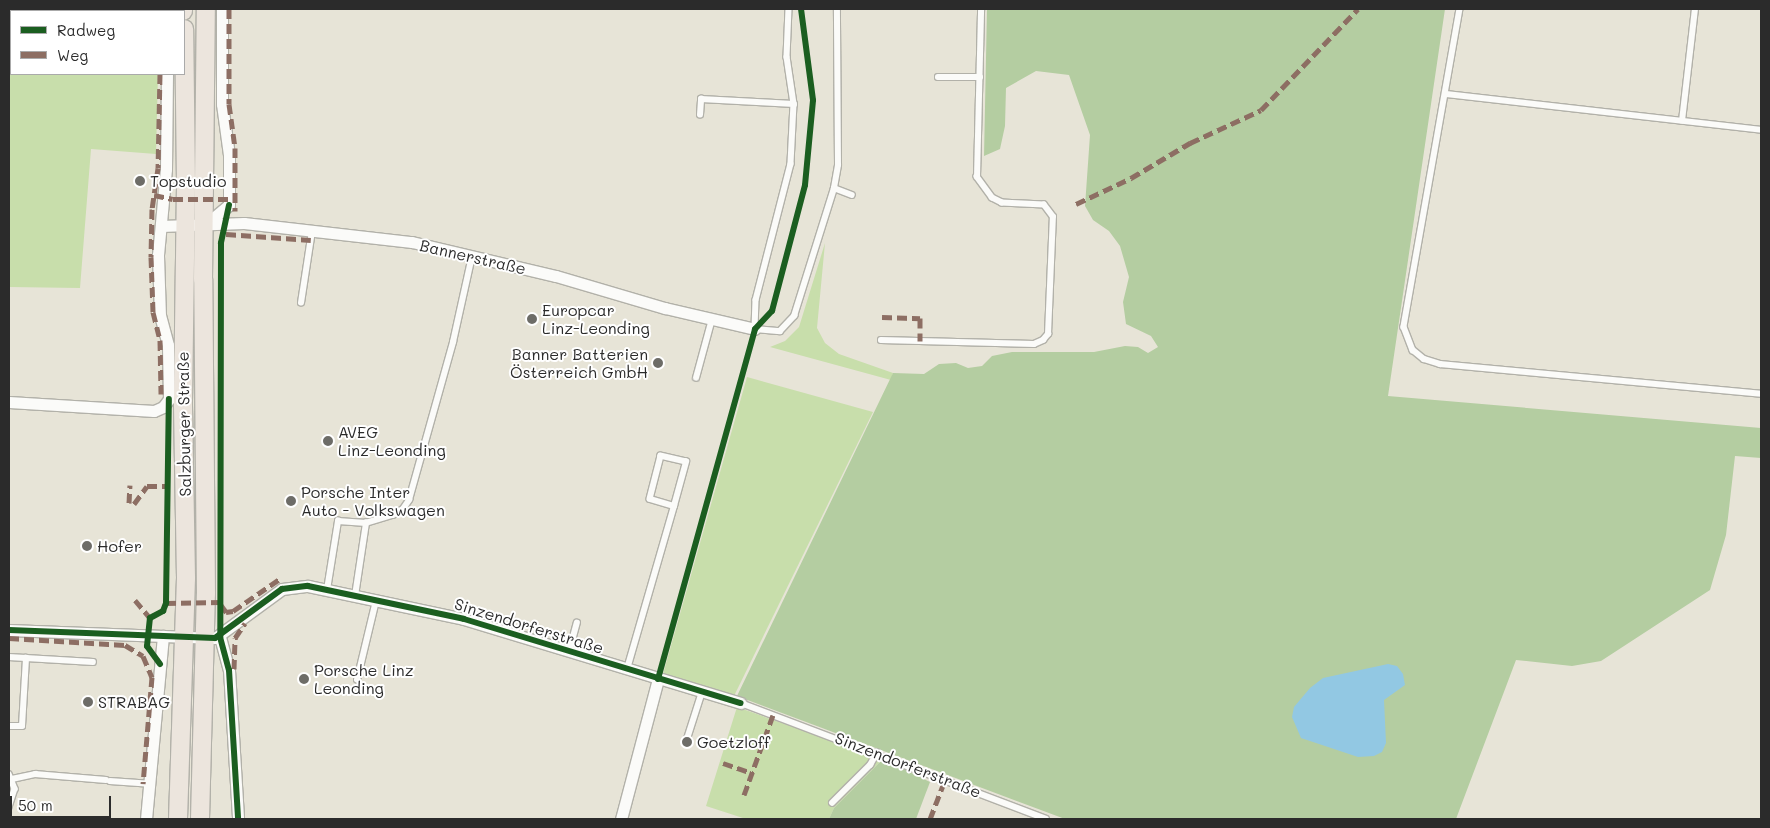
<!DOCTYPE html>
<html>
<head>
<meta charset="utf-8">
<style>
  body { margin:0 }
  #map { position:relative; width:1770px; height:828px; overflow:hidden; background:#e7e4d7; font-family:Mali,sans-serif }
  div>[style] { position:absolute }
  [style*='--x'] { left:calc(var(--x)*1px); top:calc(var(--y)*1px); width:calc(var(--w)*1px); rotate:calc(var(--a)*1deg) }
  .green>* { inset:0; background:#c8deab }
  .forest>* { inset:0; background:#b4cda1 }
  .water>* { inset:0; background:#92c8e3 }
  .roads { filter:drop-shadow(1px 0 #b2b1a9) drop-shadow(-1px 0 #b2b1a9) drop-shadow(0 1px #b2b1a9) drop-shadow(0 -1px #b2b1a9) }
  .lane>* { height:5.5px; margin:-2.75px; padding:0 2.75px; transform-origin:2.75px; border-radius:2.75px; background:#fbfbf9 }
  .street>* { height:11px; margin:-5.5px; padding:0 5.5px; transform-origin:5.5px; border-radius:5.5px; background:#fbfbf9 }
  .primary>* { height:18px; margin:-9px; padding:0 9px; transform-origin:9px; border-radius:9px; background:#ece5dd }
  .quiet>* { height:5px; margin-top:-2.5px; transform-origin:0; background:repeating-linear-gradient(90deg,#8d6e63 0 10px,transparent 0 15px) }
  .cycleway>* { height:6px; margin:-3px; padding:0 3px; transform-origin:3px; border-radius:3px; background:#1b5e20 }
  .dots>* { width:14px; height:14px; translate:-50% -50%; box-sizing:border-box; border:2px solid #fff; border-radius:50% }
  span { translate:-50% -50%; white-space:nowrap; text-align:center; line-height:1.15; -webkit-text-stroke:4px #fff; paint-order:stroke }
  .poi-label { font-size:16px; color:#2b2b2b }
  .left { translate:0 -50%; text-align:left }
  .right { translate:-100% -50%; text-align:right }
  .street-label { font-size:16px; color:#2b2b2b }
  .frame { position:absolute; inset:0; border:10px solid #2b2b2b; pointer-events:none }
  .legend { position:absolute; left:10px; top:10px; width:175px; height:65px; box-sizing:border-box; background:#fff; border:1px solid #aaa; margin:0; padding:6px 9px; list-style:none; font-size:15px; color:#2b2b2b }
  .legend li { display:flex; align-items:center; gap:10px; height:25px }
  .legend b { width:25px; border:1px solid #aaa }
  .scale { position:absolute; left:10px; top:796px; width:101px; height:22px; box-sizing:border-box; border:2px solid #2b2b2b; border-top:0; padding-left:6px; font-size:15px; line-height:18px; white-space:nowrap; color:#2b2b2b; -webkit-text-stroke:4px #fff; paint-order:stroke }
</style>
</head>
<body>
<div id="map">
  <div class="green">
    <i style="clip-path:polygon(9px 9px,107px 9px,11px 11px,11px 74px,158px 74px,156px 154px,91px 149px,80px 288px,9px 287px)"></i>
    <i style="clip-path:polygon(825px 243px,817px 328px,825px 343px,839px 354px,893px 373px,891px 380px,770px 347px,785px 341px,799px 327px)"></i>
    <i style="clip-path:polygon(747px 377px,873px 412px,734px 696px,663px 674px)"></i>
    <i style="clip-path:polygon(737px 707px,883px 759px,834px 808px,829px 819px,746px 819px,706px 806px)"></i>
  </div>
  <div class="forest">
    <i style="clip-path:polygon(987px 9px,1445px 9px,1388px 396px,1761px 428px,1761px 458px,1735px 456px,1726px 535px,1710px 590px,1601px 661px,1572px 666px,1516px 660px,1456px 819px,1065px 819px,737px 696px,893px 373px,924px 374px,939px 364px,956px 363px,968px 368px,982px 366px,992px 356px,1012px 352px,1094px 352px,1125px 346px,1138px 347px,1148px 353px,1158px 347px,1151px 336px,1126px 324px,1123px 302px,1129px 277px,1120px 246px,1109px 231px,1093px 220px,1085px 206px,1090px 135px,1069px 75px,1036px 71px,1006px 88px,1005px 126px,1000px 149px,984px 156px)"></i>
    <i style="clip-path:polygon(883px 759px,930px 782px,916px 819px,829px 819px,834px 808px)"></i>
  </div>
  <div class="water">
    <i style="clip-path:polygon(1388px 664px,1397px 666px,1403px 674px,1405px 685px,1384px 700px,1386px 743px,1382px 752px,1374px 756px,1358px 757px,1301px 738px,1292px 717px,1294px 707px,1310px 688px,1323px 678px)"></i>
  </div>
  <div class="roads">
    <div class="lane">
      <i style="--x:789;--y:9;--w:48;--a:92.4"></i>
      <i style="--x:787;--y:57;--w:48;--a:81.5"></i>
      <i style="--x:1460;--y:9;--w:323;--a:100"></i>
      <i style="--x:1404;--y:327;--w:25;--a:69"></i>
      <i style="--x:1413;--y:350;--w:14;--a:39"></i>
      <i style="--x:1424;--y:359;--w:17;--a:17"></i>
      <i style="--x:1440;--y:364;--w:322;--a:5.3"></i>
      <i style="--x:938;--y:77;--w:42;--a:0"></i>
      <i style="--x:1447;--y:94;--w:316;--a:6.5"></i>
      <i style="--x:700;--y:115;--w:16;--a:-86"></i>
      <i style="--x:701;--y:99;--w:93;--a:3.1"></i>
      <i style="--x:794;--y:104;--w:60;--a:92.9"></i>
      <i style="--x:791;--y:164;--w:140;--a:104.4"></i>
      <i style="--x:756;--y:300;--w:29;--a:92"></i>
      <i style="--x:755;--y:329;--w:25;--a:5"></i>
      <i style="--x:780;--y:331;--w:21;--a:-47"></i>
      <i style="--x:794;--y:316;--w:134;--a:-72.6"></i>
      <i style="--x:834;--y:188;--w:23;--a:-80"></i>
      <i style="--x:838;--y:165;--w:156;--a:-90.4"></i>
      <i style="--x:1682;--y:121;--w:113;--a:-83.4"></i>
      <i style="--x:834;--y:188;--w:19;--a:21"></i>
      <i style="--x:301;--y:303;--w:73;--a:-81.3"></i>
      <i style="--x:881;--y:340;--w:153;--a:1.5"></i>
      <i style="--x:1034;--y:344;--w:10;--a:-24"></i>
      <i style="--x:1043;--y:340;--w:8;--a:-50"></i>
      <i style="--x:1048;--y:334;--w:117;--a:-87.6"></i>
      <i style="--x:1053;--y:217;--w:15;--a:-127"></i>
      <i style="--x:1044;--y:205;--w:42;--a:-177.3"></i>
      <i style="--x:1002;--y:203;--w:11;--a:-153"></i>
      <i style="--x:992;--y:198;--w:26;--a:-126"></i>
      <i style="--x:977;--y:177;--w:168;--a:-88.6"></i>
      <i style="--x:696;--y:378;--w:61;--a:-74.8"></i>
      <i style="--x:327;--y:590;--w:70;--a:-80.9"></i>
      <i style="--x:338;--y:521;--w:28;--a:4"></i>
      <i style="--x:366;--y:523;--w:28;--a:-17"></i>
      <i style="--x:393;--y:515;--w:12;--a:-31"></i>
      <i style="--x:403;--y:509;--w:11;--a:-56"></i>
      <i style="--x:409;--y:500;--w:164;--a:-74.4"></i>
      <i style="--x:453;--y:342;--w:88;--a:-77.5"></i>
      <i style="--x:355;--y:596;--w:74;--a:-81.4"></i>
      <i style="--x:569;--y:652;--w:30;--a:-75"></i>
      <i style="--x:9;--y:657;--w:84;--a:3.4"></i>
      <i style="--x:627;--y:669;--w:170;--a:-73.9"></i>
      <i style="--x:674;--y:506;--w:46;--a:-74.7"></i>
      <i style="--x:686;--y:462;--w:26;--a:-167"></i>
      <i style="--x:661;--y:456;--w:44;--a:104.3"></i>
      <i style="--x:650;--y:499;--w:25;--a:16"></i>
      <i style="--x:357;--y:680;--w:81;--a:-76.5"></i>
      <i style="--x:741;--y:703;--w:326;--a:20.8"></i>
      <i style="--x:9;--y:726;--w:13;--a:0"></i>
      <i style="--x:22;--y:726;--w:68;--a:-86.6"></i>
      <i style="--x:686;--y:742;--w:52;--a:-72.3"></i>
      <i style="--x:9;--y:774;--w:16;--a:68"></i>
      <i style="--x:15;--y:789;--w:20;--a:108"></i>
      <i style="--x:12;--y:779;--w:24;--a:-12"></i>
      <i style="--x:35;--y:774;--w:71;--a:4.8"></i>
      <i style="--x:110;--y:781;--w:39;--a:4"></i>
      <i style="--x:832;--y:803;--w:54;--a:-45"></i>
      <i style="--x:870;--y:765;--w:14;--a:-60"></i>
    </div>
    <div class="street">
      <i style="--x:167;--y:11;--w:2;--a:-90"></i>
      <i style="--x:205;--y:225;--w:31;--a:-40"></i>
      <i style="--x:229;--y:205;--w:50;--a:-90"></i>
      <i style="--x:229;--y:155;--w:51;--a:-97.8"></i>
      <i style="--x:222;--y:104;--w:95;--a:-90"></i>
      <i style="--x:161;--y:226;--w:83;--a:-2.1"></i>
      <i style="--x:244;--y:223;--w:169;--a:6.5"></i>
      <i style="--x:412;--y:242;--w:148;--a:13.3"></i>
      <i style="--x:556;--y:276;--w:114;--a:16.4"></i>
      <i style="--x:665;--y:308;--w:92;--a:13.1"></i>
      <i style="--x:9;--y:402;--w:145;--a:3.6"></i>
      <i style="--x:154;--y:411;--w:10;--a:-24"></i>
      <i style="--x:163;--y:407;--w:10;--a:-53"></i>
      <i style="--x:169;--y:399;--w:54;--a:-91.1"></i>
      <i style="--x:168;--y:345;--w:30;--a:-105"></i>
      <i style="--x:160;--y:316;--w:61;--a:-91.9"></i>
      <i style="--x:158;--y:255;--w:86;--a:-84.7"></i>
      <i style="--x:166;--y:169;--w:95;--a:-89.4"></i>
      <i style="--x:9;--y:630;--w:206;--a:2.2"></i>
      <i style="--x:215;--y:638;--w:83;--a:-36.2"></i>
      <i style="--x:282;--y:589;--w:26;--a:-7"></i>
      <i style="--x:308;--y:586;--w:159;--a:11.9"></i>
      <i style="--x:464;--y:619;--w:289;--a:16.9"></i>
      <i style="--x:220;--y:637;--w:34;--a:75"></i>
      <i style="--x:229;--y:670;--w:149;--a:86.5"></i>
      <i style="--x:146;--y:819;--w:184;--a:-84.7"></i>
      <i style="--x:621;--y:819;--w:145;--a:-75.2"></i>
    </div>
    <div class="primary">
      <i style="--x:183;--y:9;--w:2;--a:90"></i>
      <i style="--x:178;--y:819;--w:241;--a:-88.1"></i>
      <i style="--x:186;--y:578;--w:177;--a:-91"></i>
      <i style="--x:183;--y:401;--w:219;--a:-89.2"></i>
      <i style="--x:186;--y:182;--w:153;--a:-90.7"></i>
      <i style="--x:200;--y:819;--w:225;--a:-88.5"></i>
      <i style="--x:206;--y:594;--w:315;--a:-90.5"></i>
      <i style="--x:203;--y:279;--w:270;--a:-89.4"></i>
    </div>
  </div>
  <div class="quiet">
    <i style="--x:229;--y:9;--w:95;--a:90"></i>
    <i style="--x:229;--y:104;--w:44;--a:82.2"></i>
    <i style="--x:235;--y:148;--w:63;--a:90"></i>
    <i style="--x:160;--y:11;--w:2;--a:-90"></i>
    <i style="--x:160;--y:74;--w:94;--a:91.2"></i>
    <i style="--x:158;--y:168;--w:41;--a:98.3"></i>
    <i style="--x:152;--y:209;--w:48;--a:91.2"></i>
    <i style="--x:151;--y:257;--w:55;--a:87.9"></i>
    <i style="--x:153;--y:312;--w:29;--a:76"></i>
    <i style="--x:160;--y:340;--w:54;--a:88.9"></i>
    <i style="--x:154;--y:195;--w:19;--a:12"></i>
    <i style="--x:173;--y:199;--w:62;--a:0"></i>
    <i style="--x:1076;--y:204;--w:61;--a:-25.3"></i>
    <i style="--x:1131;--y:178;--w:69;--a:-30.7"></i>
    <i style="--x:1190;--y:143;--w:78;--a:-24.9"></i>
    <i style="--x:1261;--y:110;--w:140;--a:-46.2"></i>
    <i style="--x:226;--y:234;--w:85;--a:4"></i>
    <i style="--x:882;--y:317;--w:38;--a:2"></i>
    <i style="--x:920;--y:318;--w:23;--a:90"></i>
    <i style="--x:129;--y:503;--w:18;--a:-87"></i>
    <i style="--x:134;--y:504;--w:22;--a:-54"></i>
    <i style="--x:147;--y:486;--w:22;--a:0"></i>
    <i style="--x:135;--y:600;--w:23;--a:50"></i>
    <i style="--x:166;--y:603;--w:55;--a:-1"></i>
    <i style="--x:221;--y:605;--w:9;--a:54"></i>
    <i style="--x:226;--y:612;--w:7;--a:-8"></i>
    <i style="--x:233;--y:611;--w:58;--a:-34.5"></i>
    <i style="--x:9;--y:638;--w:116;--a:3.5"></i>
    <i style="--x:125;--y:645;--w:21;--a:31"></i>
    <i style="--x:143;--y:656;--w:23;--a:67"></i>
    <i style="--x:152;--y:677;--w:107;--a:94.8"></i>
    <i style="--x:234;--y:669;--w:31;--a:-88"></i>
    <i style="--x:235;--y:638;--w:18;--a:-56"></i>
    <i style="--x:723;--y:763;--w:31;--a:19"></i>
    <i style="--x:744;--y:795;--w:85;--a:-70.1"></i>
    <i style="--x:930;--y:819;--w:42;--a:-69"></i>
  </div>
  <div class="cycleway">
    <i style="--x:229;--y:205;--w:39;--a:102"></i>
    <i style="--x:221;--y:243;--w:394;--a:90.1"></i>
    <i style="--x:220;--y:637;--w:34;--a:75"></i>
    <i style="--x:229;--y:670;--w:149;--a:86.5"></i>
    <i style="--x:9;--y:630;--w:206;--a:2.2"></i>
    <i style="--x:215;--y:638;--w:83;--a:-36.2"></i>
    <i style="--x:282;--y:589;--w:26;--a:-7"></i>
    <i style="--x:308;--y:586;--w:159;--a:11.9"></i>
    <i style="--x:464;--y:619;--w:289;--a:16.9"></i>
    <i style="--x:160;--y:664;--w:22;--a:-126"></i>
    <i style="--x:147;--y:646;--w:28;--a:-84"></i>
    <i style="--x:150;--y:618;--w:15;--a:-28"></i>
    <i style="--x:163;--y:611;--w:9;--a:-69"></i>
    <i style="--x:166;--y:603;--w:204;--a:-89.2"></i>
    <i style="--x:658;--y:679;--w:363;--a:-74.5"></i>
    <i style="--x:755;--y:329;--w:25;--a:-47"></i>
    <i style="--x:772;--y:311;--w:130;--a:-75.3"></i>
    <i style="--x:805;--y:185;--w:85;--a:-84.6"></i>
    <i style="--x:813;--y:100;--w:92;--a:-97.5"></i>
  </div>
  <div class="dots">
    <i style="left:140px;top:181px;background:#6d6c67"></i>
    <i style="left:532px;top:319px;background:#6d6c67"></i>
    <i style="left:658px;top:363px;background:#6d6c67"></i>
    <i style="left:328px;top:441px;background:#6d6c67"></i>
    <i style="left:291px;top:501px;background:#6d6c67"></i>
    <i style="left:87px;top:546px;background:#6d6c67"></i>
    <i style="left:304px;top:679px;background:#6d6c67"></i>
    <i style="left:88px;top:702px;background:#6d6c67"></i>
    <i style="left:687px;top:742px;background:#6d6c67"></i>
  </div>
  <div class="poi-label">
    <span class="left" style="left:150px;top:181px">Topstudio</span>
    <span class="left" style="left:542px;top:319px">Europcar<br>Linz-Leonding</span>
    <span class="right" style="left:648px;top:363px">Banner Batterien<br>Österreich GmbH</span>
    <span class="left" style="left:338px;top:441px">AVEG<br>Linz-Leonding</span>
    <span class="left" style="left:301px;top:501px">Porsche Inter<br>Auto - Volkswagen</span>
    <span class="left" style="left:97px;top:546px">Hofer</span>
    <span class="left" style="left:314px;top:679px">Porsche Linz<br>Leonding</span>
    <span class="left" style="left:98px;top:702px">STRABAG</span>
    <span class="left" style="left:697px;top:742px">Goetzloff</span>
  </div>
  <div class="street-label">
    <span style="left:473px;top:257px;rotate:13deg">Bannerstraße</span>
    <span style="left:184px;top:424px;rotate:-91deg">Salzburger Straße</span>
    <span style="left:529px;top:626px;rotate:17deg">Sinzendorferstraße</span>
    <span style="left:908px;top:765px;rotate:21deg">Sinzendorferstraße</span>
  </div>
  <div class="frame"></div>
  <ul class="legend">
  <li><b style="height:6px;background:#1b5e20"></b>Radweg</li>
  <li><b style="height:6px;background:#8d6e63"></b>Weg</li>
  </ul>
  <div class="scale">50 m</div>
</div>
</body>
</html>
